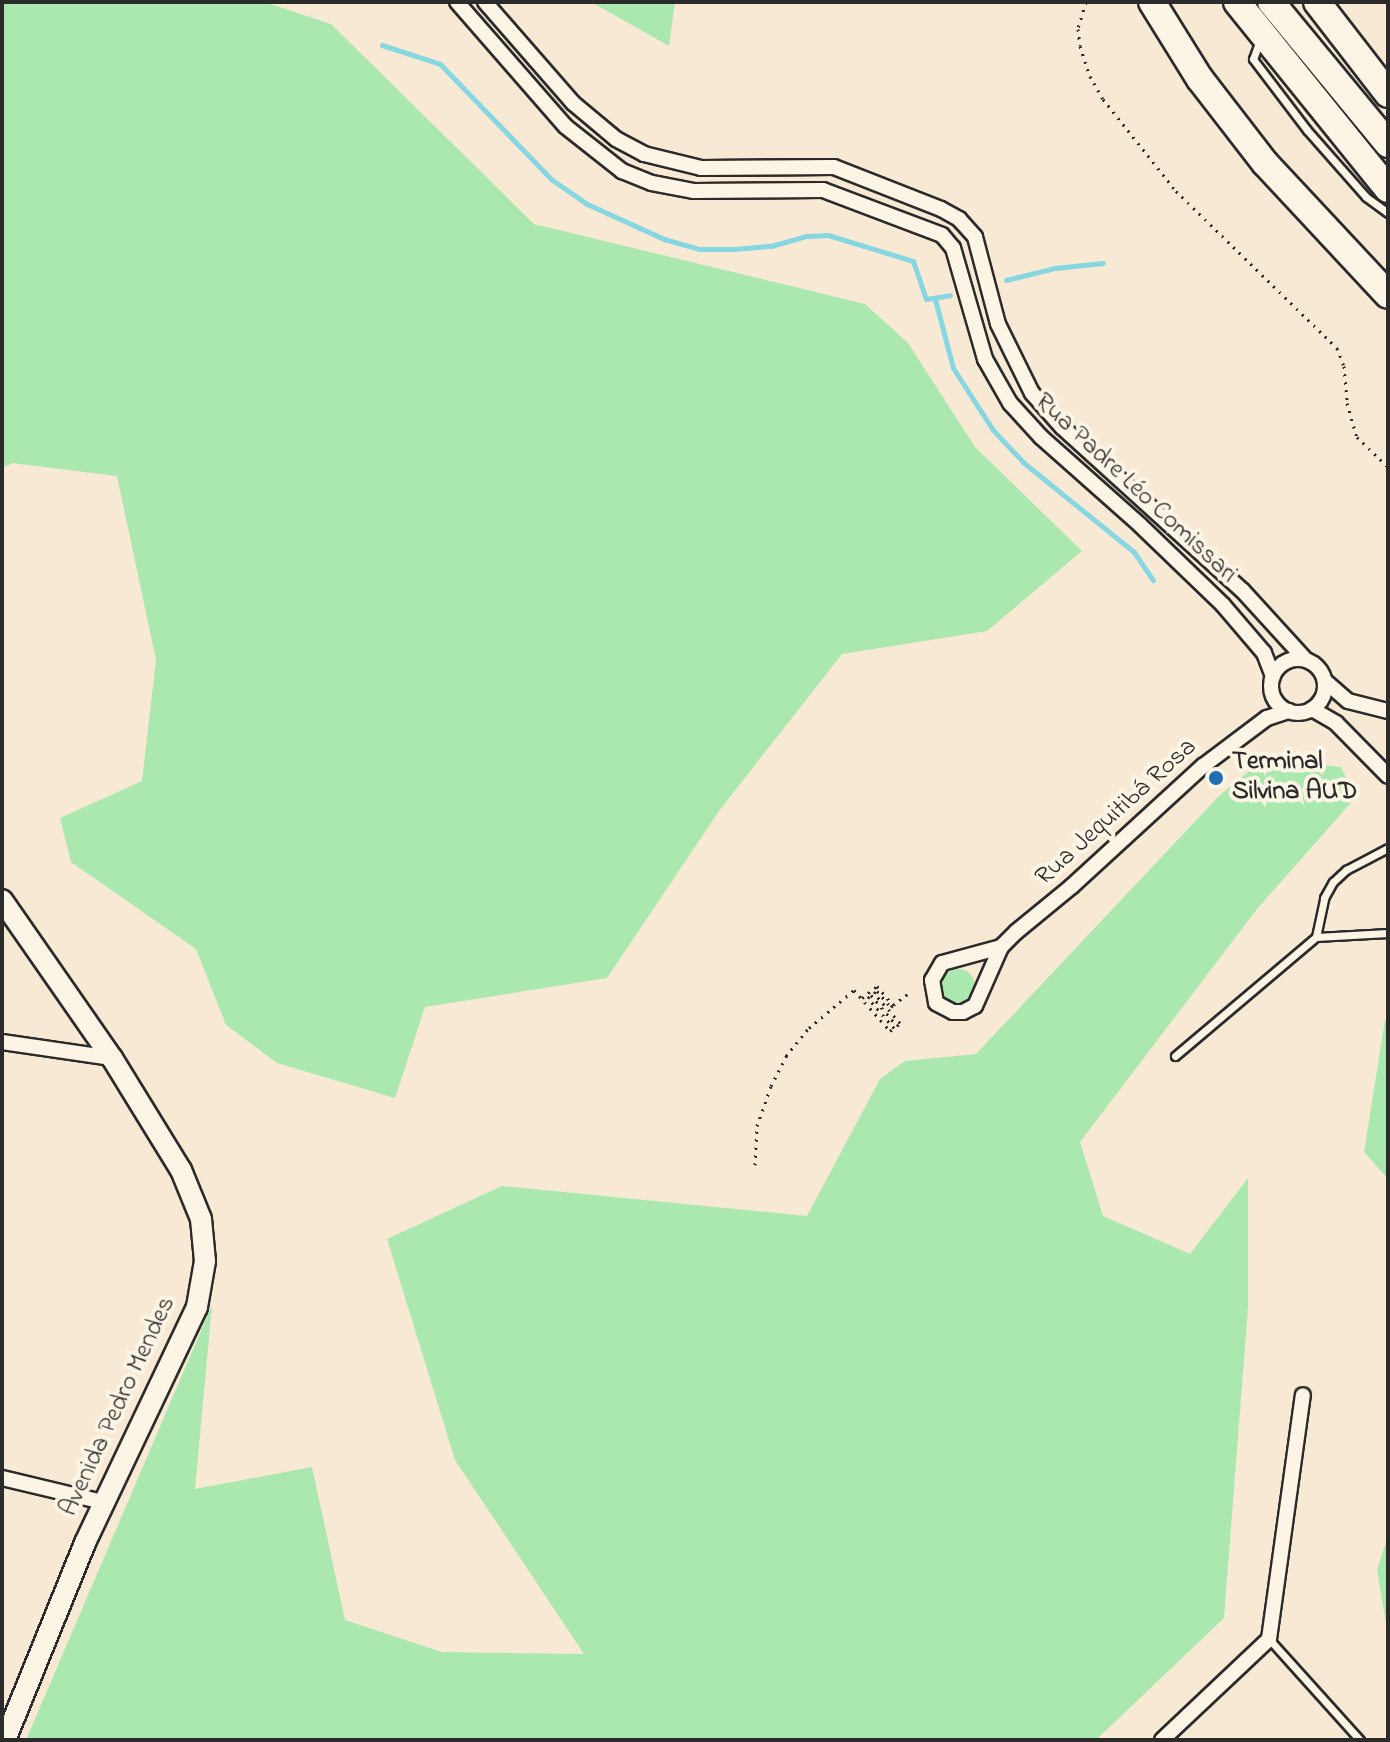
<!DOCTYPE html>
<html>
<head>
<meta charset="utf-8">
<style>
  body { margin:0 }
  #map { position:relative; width:1390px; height:1742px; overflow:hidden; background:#f8e9d5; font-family:"Indie Flower",sans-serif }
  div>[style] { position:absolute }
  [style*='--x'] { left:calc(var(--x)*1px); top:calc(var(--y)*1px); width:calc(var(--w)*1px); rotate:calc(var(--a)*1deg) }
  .green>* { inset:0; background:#aae8af }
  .round { border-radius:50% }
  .stream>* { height:5px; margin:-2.5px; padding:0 2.5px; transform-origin:2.5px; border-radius:2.5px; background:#87d7e2 }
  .path>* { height:3px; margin-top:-1.5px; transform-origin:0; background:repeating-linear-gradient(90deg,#2b2b2b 0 2px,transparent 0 8px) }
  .roads { filter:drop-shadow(2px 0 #2b2b2b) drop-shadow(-2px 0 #2b2b2b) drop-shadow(0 2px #2b2b2b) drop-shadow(0 -2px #2b2b2b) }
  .lane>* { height:7px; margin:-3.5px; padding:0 3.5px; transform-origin:3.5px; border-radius:3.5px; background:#fcf5e5 }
  .street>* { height:14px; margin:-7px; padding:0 7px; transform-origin:7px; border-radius:7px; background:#fcf5e5 }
  .street>.ring { margin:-7px; padding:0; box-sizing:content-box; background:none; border:14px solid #fcf5e5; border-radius:50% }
  .secondary>* { height:20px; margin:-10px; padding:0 10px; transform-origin:10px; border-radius:10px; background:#fcf5e5 }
  .highway>* { height:26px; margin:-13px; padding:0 13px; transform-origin:13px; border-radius:13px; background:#fcf5e5 }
  .dots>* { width:22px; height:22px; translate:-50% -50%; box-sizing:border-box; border:4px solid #fcf5e5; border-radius:50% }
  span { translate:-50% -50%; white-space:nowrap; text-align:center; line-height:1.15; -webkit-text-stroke:8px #fcf5e5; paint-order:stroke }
  .street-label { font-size:26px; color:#2b2b2b }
  .poi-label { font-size:26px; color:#2b2b2b; font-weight:700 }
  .left { translate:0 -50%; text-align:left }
  .frame { position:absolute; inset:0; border:4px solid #2b2b2b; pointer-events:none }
</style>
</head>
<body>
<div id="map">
  <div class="green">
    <i style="clip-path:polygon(2px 2px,264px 2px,331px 24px,534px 224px,865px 304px,908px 343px,975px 447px,1082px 551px,987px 631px,842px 654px,719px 811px,607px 978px,425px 1007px,395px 1098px,277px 1063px,226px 1025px,196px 949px,71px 862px,60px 818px,142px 781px,156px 660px,117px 476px,13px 463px,2px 468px)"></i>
    <i style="clip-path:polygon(591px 2px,675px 2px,669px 46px)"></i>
    <i style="clip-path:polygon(1265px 758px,1341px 767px,1356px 797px,1257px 909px,1080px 1142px,1103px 1216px,1190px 1254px,1248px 1178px,1248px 1308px,1224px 1618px,1096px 1740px,26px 1740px,212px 1305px,195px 1489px,312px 1467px,345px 1620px,442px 1652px,584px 1654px,455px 1460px,387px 1239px,502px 1186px,807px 1216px,880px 1079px,905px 1061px,976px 1054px,1219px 796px)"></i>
    <i class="round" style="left:941px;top:969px;width:34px;height:34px"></i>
    <i style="clip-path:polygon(1388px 1019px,1388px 1179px,1364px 1152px,1385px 1020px)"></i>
    <i style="clip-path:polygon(1388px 1536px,1388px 1635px,1377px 1570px)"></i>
  </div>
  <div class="stream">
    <i style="--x:382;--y:45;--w:61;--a:18.1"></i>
    <i style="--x:440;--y:64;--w:160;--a:46"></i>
    <i style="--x:551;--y:179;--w:44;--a:34.8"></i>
    <i style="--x:587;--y:204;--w:85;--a:24.4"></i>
    <i style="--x:664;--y:239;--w:37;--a:16"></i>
    <i style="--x:700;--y:249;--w:34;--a:0"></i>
    <i style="--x:734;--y:249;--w:37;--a:-5"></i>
    <i style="--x:771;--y:246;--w:37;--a:-16"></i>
    <i style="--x:807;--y:236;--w:21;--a:-3"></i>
    <i style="--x:828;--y:235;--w:89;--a:17"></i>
    <i style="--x:913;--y:261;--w:40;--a:71.1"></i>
    <i style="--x:926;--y:299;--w:24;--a:-9"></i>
    <i style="--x:1006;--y:280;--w:50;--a:-13.8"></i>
    <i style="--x:1055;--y:268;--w:48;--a:-5.9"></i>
    <i style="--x:935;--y:299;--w:71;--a:75.4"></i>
    <i style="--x:953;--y:368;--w:74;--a:57.2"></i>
    <i style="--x:993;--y:430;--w:45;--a:46.8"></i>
    <i style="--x:1024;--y:463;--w:141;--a:39"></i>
    <i style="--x:1134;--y:552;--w:34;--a:56"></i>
  </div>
  <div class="path">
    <i style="--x:1086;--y:2;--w:28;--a:107"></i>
    <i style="--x:1078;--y:29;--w:17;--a:83"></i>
    <i style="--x:1080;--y:46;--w:32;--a:72"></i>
    <i style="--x:1090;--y:76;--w:26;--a:61"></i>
    <i style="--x:1103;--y:99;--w:117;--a:51.6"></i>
    <i style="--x:1176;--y:191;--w:225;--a:44.3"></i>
    <i style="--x:1337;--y:348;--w:19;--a:69"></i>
    <i style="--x:1344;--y:366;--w:37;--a:85"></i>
    <i style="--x:1347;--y:403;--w:35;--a:74"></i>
    <i style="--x:1357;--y:437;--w:43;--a:44.1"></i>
    <i style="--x:862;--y:998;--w:19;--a:-39"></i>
    <i style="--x:877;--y:986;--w:25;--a:50"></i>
    <i style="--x:893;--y:1005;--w:21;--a:-37"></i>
    <i style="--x:755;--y:1165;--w:39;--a:-87"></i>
    <i style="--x:757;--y:1126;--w:42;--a:-70.7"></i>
    <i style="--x:771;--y:1086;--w:34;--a:-63"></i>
    <i style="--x:786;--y:1056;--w:36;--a:-51"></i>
    <i style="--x:809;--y:1028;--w:59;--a:-40.2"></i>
    <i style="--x:854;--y:990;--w:55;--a:48.7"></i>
    <i style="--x:890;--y:1031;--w:5;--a:-37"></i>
    <i style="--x:894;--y:1028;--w:40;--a:-131"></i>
    <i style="--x:868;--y:998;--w:4;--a:-45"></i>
    <i style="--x:871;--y:995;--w:40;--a:50"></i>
    <i style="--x:897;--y:1026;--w:4;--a:-45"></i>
    <i style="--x:900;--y:1023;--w:40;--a:-131"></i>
    <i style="--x:874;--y:993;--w:4;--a:-34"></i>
    <i style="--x:877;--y:991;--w:21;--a:49"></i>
    <i style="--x:891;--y:1007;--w:3;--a:-45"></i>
  </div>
  <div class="roads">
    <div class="lane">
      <i style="--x:1260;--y:40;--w:20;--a:110"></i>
      <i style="--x:1253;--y:59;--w:89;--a:52.7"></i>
      <i style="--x:1307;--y:130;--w:89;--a:48.6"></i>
      <i style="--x:1366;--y:197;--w:27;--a:36"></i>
      <i style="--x:1316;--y:937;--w:72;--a:-3.2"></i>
      <i style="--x:1175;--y:1056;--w:185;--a:-40.2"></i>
      <i style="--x:1316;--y:937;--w:40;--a:-78"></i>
      <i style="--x:1324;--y:898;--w:18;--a:-61"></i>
      <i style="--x:1333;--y:882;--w:18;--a:-43"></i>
      <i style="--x:1346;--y:870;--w:47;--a:-27.6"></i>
      <i style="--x:1269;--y:1639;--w:136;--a:48"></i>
    </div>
    <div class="street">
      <i style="--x:457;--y:2;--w:164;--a:48.9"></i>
      <i style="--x:565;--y:126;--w:73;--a:38.3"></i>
      <i style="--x:622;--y:171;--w:32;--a:22"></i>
      <i style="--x:652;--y:183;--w:43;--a:10.8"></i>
      <i style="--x:694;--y:191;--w:129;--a:-0.4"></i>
      <i style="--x:823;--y:190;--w:127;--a:20.7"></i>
      <i style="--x:942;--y:235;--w:17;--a:50"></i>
      <i style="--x:953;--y:248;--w:116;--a:73.9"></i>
      <i style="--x:985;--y:359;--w:51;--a:60.4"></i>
      <i style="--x:1010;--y:403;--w:46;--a:47.6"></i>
      <i style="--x:1041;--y:437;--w:132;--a:41.6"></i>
      <i style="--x:1140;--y:525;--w:115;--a:43.9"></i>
      <i style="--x:1223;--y:605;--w:63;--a:49.5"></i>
      <i style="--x:1264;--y:653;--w:25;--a:69"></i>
      <i style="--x:485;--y:2;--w:134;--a:48.9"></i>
      <i style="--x:573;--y:103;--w:56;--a:39.9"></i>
      <i style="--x:616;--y:139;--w:32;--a:28"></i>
      <i style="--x:644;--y:154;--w:59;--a:13.8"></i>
      <i style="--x:701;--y:168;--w:133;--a:-0.4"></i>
      <i style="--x:834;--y:167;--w:115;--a:21.4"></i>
      <i style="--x:941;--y:209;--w:21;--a:29"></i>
      <i style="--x:959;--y:219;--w:24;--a:48"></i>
      <i style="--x:975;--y:237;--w:90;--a:75.2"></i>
      <i style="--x:998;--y:324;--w:77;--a:63.8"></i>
      <i style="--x:1032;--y:393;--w:45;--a:48.6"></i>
      <i style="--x:1062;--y:427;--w:243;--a:42.2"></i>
      <i style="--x:1242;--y:590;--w:93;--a:47.6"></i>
      <i class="ring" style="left:1271px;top:659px;width:40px;height:40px"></i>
      <i style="--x:1325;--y:681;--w:30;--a:41"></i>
      <i style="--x:1348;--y:701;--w:41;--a:14"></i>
      <i style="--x:1312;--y:709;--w:28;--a:30"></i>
      <i style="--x:1336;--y:723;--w:74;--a:45.5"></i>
      <i style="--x:1001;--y:947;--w:61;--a:164.8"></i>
      <i style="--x:942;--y:963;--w:20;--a:120"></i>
      <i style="--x:932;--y:980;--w:23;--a:80"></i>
      <i style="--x:936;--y:1003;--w:19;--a:28"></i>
      <i style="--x:953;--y:1012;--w:10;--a:0"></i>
      <i style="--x:963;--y:1012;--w:13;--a:-27"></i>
      <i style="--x:975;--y:1006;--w:64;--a:-66.2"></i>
      <i style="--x:1001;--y:947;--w:21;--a:-45"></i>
      <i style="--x:1016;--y:932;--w:72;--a:-39.4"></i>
      <i style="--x:1072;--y:886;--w:178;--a:-42.5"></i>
      <i style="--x:1203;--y:766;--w:80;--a:-36.9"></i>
      <i style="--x:1267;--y:718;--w:23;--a:-18"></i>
      <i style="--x:2;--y:1042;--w:111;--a:8.3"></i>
      <i style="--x:2;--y:1478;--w:104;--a:13.4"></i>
      <i style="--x:1162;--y:1740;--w:147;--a:-43.3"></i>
      <i style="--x:1269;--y:1639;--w:246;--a:-82.1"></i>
    </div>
    <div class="secondary">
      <i style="--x:2;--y:900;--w:193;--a:55.2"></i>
      <i style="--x:112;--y:1058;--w:132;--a:58.4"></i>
      <i style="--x:181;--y:1170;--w:53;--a:67.8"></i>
      <i style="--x:201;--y:1219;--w:42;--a:84.6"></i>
      <i style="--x:205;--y:1261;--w:47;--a:99.9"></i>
      <i style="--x:197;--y:1307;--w:261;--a:115.4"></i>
      <i style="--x:85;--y:1543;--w:213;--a:112.1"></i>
    </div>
    <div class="highway">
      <i style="--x:1152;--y:2;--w:91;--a:58.1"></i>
      <i style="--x:1200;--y:79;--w:106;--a:52.3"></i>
      <i style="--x:1265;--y:163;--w:180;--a:47"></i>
      <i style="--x:1237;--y:2;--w:240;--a:51.1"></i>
      <i style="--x:1271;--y:2;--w:184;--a:50.5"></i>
      <i style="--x:1317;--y:2;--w:116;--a:52.3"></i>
    </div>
  </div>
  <div class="dots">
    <i style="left:1216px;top:778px;background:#1f6fb2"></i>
  </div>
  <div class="street-label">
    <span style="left:1135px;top:489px;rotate:43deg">Rua Padre Léo Comissari</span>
    <span style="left:1117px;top:813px;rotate:-42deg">Rua Jequitibá Rosa</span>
    <span style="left:119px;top:1407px;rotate:-65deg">Avenida Pedro Mendes</span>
  </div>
  <div class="poi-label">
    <span class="left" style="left:1232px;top:778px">Terminal<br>Silvina AUD</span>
  </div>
  <div class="frame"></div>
</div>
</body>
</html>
